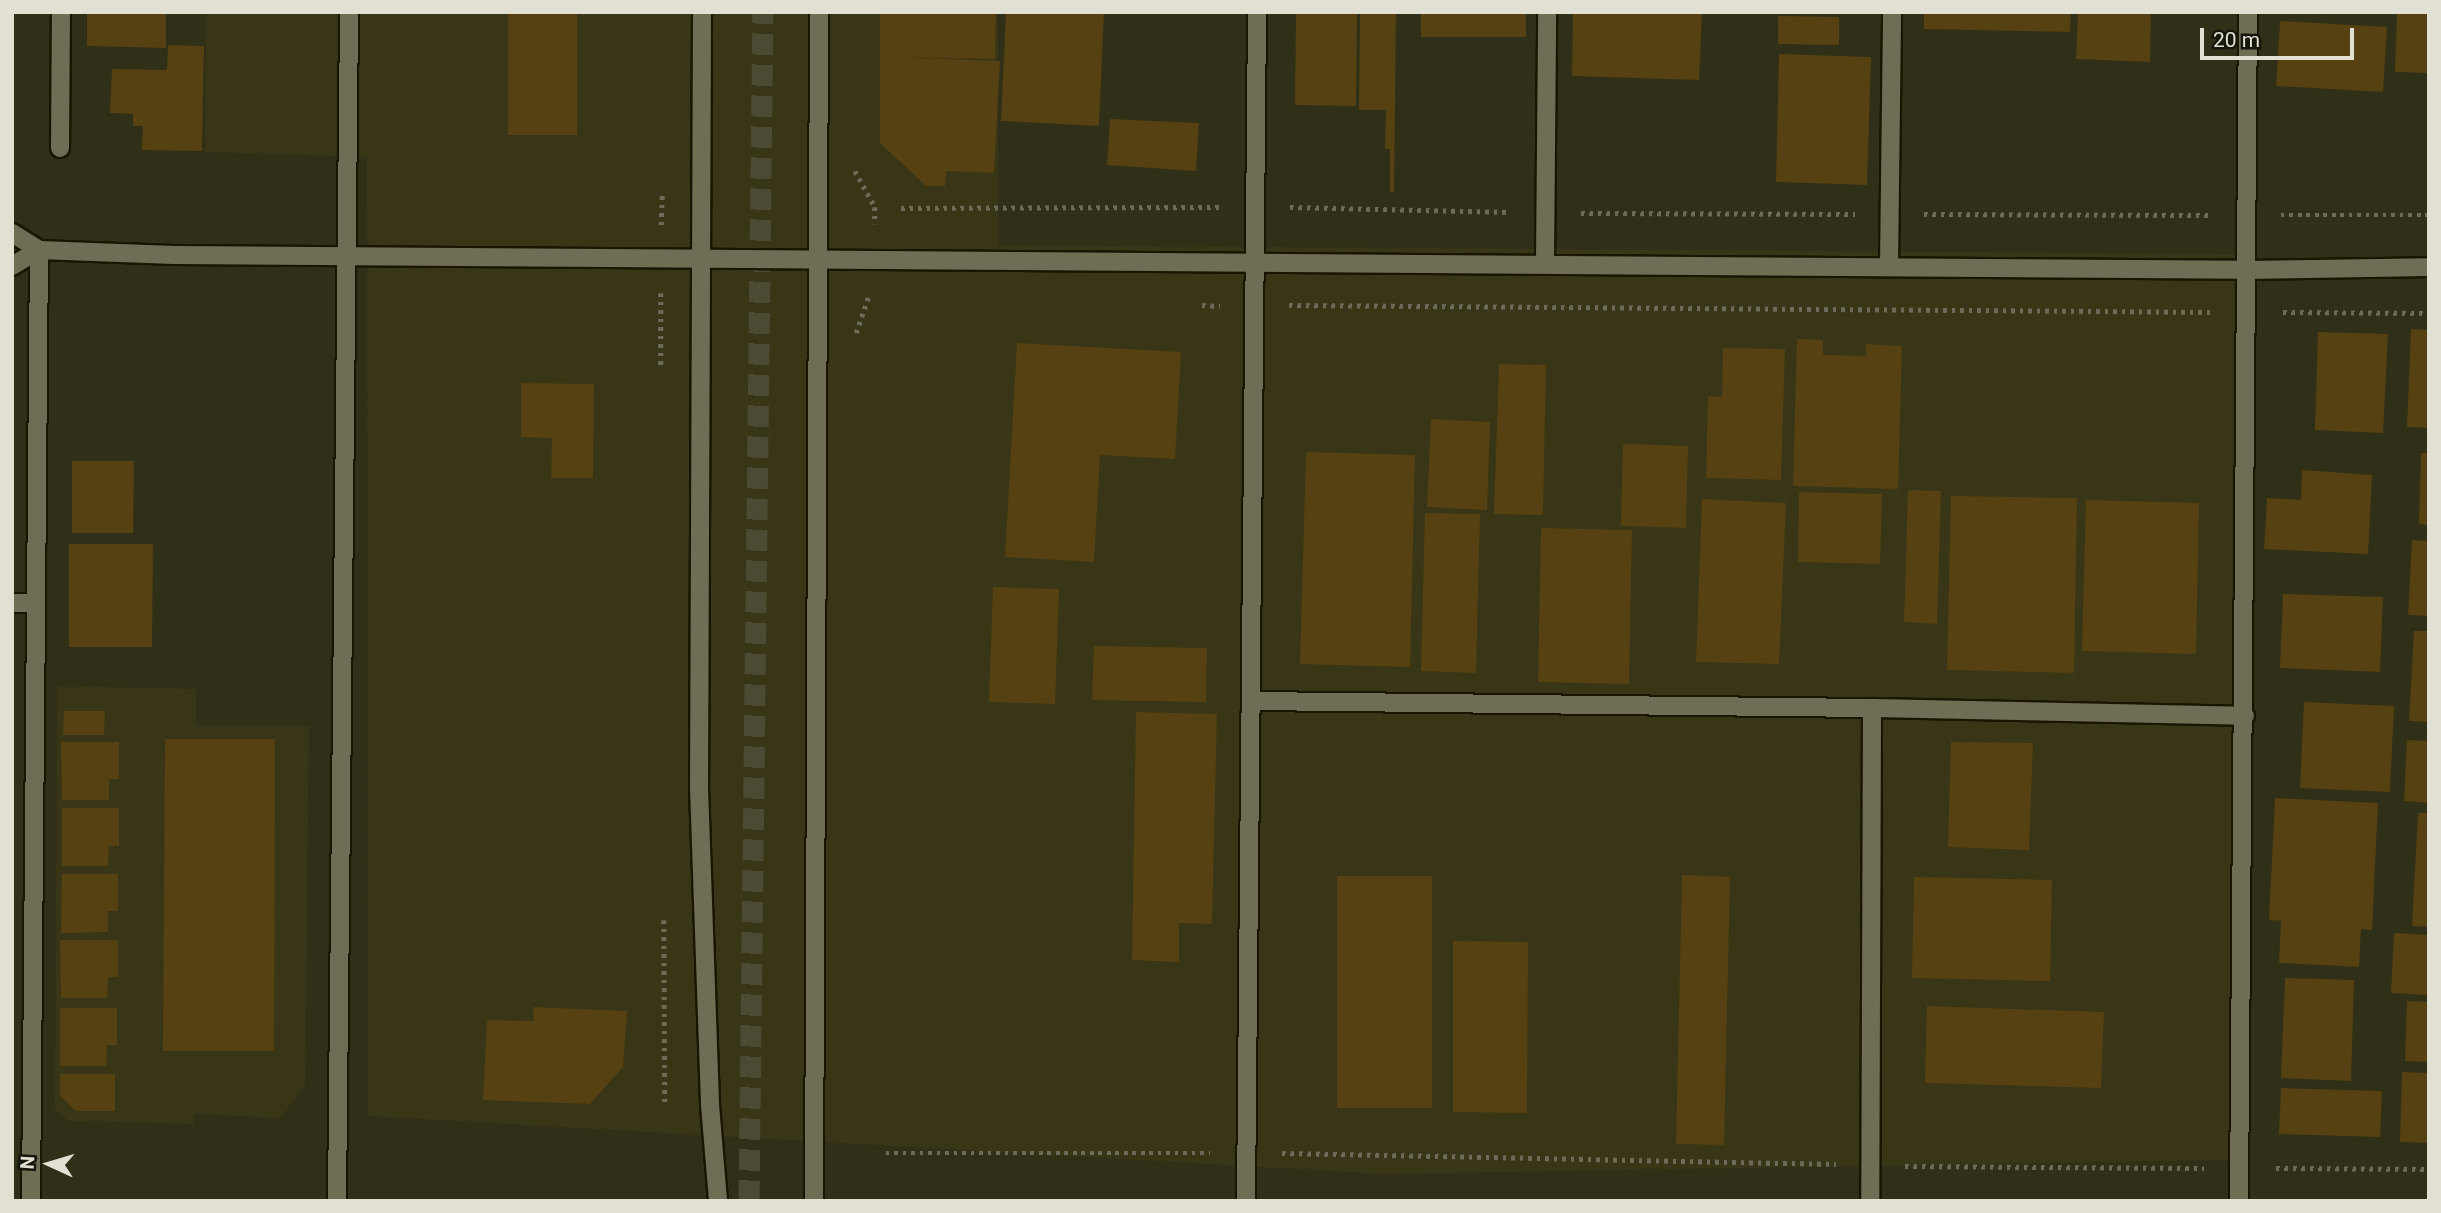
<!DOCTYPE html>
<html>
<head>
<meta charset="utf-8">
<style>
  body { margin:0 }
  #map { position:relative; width:2441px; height:1213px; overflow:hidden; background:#302f17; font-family:Roboto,sans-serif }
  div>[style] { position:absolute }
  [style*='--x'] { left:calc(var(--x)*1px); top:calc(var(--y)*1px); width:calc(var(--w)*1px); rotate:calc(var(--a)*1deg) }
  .built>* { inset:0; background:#383616 }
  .building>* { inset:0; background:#554111 }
  .highway-tunnel>* { height:21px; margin-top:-10.5px; transform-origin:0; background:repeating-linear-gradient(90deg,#4b4a33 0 21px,transparent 0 31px) }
  .path>* { height:4.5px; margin-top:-2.25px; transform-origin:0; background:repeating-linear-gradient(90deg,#6c6b57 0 3.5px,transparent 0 8.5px) }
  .roads { filter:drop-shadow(2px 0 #181601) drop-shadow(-2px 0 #181601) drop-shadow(0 2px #181601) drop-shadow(0 -2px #181601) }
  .street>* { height:18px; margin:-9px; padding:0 9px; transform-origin:9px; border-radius:9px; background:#6f6e54 }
  .secondary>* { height:18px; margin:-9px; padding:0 9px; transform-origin:9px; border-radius:9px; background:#6f6e54 }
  span { translate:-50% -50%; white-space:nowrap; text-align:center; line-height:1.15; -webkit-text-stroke:6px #17160c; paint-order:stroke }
  .frame { position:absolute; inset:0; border:14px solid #e1e0d2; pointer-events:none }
  .north { position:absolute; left:14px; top:1129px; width:70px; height:70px; -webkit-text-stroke:5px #17160c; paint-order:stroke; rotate:274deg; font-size:19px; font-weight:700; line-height:28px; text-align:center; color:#e1e0d2 }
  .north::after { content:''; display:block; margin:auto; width:24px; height:32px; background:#e1e0d2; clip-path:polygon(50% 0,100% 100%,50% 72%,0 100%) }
  .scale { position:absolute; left:2200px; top:28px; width:154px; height:32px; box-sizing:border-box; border:4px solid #e1e0d2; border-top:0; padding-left:9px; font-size:21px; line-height:24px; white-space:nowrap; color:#e1e0d2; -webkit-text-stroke:5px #17160c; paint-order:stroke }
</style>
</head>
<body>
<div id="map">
  <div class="built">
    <i style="clip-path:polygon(206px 12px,998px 12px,998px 245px,2236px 254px,2231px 1160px,1383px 1174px,368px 1116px,367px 157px,205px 152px)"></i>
    <i style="clip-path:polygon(57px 686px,196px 689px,196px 726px,309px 726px,305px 1086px,280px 1118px,195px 1114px,194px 1124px,69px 1121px,55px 1108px)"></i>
  </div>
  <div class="building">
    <i style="clip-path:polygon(87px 12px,166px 12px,166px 48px,87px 46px)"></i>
    <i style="clip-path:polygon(508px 12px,577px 12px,577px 135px,508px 135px)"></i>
    <i style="clip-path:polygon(880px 12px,996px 14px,995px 59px,894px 57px,1000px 61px,994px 173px,946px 171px,945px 186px,926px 186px,880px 143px)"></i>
    <i style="clip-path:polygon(1006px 12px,1104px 12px,1099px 126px,1001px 121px)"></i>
    <i style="clip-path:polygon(1296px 12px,1357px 12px,1356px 106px,1295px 105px)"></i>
    <i style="clip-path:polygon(1360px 12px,1396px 12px,1394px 192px,1390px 192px,1390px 149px,1385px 149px,1386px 110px,1359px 110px)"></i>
    <i style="clip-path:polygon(1421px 12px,1526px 12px,1526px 37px,1421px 37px)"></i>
    <i style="clip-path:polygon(1573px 12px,1702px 12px,1699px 80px,1572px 76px)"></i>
    <i style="clip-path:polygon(1924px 12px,2071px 12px,2070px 32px,1924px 29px)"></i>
    <i style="clip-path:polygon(2078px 12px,2151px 12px,2150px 62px,2076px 59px)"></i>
    <i style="clip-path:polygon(2397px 12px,2429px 12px,2429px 73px,2395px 72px)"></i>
    <i style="clip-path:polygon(1778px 16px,1839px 17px,1839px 45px,1778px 44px)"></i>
    <i style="clip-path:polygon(2280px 21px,2387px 27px,2383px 92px,2276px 86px)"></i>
    <i style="clip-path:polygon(168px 45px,204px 46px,202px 151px,142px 150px,143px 126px,133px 126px,133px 114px,110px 113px,112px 69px,167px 70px)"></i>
    <i style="clip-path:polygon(1779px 54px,1871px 57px,1867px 185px,1776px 182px)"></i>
    <i style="clip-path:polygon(1110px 119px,1199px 123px,1196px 171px,1107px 165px)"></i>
    <i style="clip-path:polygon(2411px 329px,2429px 330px,2429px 428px,2407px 427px)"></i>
    <i style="clip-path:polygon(2318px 332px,2388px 334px,2383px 433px,2315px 430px)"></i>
    <i style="clip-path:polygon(1797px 339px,1823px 340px,1823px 355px,1866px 356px,1866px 344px,1902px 346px,1898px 489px,1793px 486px)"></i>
    <i style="clip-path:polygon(1017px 343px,1181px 352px,1175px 459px,1100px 455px,1094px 562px,1005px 557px)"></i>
    <i style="clip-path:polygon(1723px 348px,1785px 349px,1781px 480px,1706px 478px,1708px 396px,1722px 397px)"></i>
    <i style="clip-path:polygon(1499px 364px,1546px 365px,1543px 515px,1494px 514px)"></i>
    <i style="clip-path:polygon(521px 383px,594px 384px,593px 478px,551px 478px,552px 438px,521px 437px)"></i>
    <i style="clip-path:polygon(1431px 419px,1490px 422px,1487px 510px,1427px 507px)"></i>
    <i style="clip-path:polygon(1623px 444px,1688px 446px,1686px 528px,1621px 526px)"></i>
    <i style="clip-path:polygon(1306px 452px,1415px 455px,1410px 667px,1300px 664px)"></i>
    <i style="clip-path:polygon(2421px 453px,2429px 453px,2429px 525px,2419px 524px)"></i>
    <i style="clip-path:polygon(72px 461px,134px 461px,133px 533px,72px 533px)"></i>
    <i style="clip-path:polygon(2302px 470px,2372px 475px,2368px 554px,2264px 549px,2267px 498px,2301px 500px)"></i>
    <i style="clip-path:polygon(1908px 490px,1941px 491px,1937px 624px,1904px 622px)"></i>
    <i style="clip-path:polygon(1799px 492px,1882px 494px,1880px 564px,1798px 562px)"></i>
    <i style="clip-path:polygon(1951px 496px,2077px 498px,2074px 673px,1947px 670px)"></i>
    <i style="clip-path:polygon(1702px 499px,1786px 503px,1779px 664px,1696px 662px)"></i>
    <i style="clip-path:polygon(2086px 500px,2199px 503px,2196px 654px,2082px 651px)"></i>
    <i style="clip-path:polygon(1425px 513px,1480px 514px,1476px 673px,1421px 671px)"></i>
    <i style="clip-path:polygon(1541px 528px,1632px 530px,1629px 684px,1538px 682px)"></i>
    <i style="clip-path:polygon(2412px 540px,2429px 541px,2429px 616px,2408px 615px)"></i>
    <i style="clip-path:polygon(69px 544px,153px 544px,152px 647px,69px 647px)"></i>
    <i style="clip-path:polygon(993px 587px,1059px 589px,1055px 704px,989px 702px)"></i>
    <i style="clip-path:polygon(2283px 594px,2383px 597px,2380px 672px,2280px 668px)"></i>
    <i style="clip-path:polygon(2414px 631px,2429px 631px,2429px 722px,2409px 721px)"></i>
    <i style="clip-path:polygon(1094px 646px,1207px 648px,1206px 702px,1092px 700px)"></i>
    <i style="clip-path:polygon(2304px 702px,2394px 706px,2390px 792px,2300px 788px)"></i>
    <i style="clip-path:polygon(64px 711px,105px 711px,104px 735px,63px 735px)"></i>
    <i style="clip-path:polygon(1136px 712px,1217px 714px,1212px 924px,1179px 923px,1179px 962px,1132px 960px)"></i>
    <i style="clip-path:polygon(165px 739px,275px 739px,274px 1051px,163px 1051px)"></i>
    <i style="clip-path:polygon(2407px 740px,2429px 741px,2429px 803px,2404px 801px)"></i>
    <i style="clip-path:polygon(61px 742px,119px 742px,119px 779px,109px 779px,109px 800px,62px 800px)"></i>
    <i style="clip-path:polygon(1951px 742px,2033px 743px,2029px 850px,1948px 847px)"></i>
    <i style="clip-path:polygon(2275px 798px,2378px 803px,2372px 930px,2361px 929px,2359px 967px,2279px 963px,2281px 921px,2269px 920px)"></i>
    <i style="clip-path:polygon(62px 808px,119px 808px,119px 846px,109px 846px,108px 866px,62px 866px)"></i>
    <i style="clip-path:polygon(2418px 813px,2429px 813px,2429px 927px,2412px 926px)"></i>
    <i style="clip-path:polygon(62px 874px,118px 874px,118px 911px,108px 911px,108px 932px,61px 933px)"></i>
    <i style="clip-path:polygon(1682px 875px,1730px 877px,1724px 1145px,1676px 1144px)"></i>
    <i style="clip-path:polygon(1337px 876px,1432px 876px,1432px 1108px,1337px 1108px)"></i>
    <i style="clip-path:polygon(1914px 877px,2052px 880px,2050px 981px,1912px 978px)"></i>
    <i style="clip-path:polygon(2394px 933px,2429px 935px,2429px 995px,2391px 993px)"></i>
    <i style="clip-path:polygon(60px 940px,118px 940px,118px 977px,108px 977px,107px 998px,61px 998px)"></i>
    <i style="clip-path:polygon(1453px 941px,1528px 942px,1527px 1113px,1453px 1112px)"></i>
    <i style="clip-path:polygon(2285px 978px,2354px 980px,2351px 1081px,2281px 1078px)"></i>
    <i style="clip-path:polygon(2407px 1001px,2429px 1002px,2429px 1062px,2405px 1061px)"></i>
    <i style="clip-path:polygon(1927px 1006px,2104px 1012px,2101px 1088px,1925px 1083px)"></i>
    <i style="clip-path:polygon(533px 1007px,627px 1011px,623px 1067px,590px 1104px,483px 1100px,487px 1020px,534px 1021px)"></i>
    <i style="clip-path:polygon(60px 1008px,117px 1008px,117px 1045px,107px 1045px,106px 1066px,60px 1066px)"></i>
    <i style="clip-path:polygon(2402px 1072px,2429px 1073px,2429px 1143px,2400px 1142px)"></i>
    <i style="clip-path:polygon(60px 1074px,115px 1074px,115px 1111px,76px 1111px,60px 1096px)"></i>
    <i style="clip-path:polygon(2281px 1088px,2382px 1091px,2380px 1137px,2279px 1134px)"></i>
  </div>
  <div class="highway-tunnel">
    <i style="--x:749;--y:1201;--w:1189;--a:-89.33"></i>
  </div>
  <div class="path">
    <i style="--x:855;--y:171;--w:41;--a:60.9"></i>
    <i style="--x:875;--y:207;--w:17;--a:90"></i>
    <i style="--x:1290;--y:207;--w:219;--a:1.3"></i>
    <i style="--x:901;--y:208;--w:318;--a:-0.2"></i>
    <i style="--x:1581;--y:213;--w:274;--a:0.2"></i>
    <i style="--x:1924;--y:214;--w:288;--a:0.2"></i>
    <i style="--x:2281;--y:215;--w:148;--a:0"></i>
    <i style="--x:661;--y:225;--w:30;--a:-88"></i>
    <i style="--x:661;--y:293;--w:72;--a:90"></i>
    <i style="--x:1202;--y:305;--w:18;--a:3"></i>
    <i style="--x:1289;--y:305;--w:922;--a:0.43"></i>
    <i style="--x:2283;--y:312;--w:146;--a:0.4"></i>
    <i style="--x:856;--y:333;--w:40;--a:-71.1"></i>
    <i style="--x:664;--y:920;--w:182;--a:89.7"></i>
    <i style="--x:886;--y:1153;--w:324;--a:0"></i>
    <i style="--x:1282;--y:1153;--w:554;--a:1.14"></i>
    <i style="--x:1905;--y:1166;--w:299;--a:0.4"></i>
    <i style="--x:2276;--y:1168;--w:153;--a:0.4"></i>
  </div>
  <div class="roads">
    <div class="street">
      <i style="--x:60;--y:148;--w:136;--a:-89.6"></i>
      <i style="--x:1545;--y:262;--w:250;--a:-89.5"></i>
      <i style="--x:1889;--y:265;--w:253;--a:-89.3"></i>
      <i style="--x:12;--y:603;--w:23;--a:0"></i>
      <i style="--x:1252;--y:701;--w:620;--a:0.65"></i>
      <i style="--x:1872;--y:708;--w:493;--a:90.2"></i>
      <i style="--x:1872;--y:708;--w:373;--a:1.2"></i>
      <i style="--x:31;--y:1201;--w:951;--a:-89.52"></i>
      <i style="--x:337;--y:1201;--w:1189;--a:-89.42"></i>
      <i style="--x:1246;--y:1201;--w:1189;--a:-89.47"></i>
      <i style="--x:2239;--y:1201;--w:1189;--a:-89.57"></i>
    </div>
    <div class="secondary">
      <i style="--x:702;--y:12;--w:776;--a:90.22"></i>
      <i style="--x:699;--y:788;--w:317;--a:88"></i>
      <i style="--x:710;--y:1105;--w:96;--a:85.2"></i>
      <i style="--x:12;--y:233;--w:32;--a:32"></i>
      <i style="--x:39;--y:250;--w:135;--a:2.1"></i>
      <i style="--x:174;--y:255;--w:2072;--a:0.41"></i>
      <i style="--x:2246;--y:270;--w:183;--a:-0.9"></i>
      <i style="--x:12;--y:266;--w:31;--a:-31"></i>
      <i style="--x:814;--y:1201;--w:1189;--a:-89.76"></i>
    </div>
  </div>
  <div class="frame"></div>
  <div class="north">N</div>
  <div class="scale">20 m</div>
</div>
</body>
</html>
